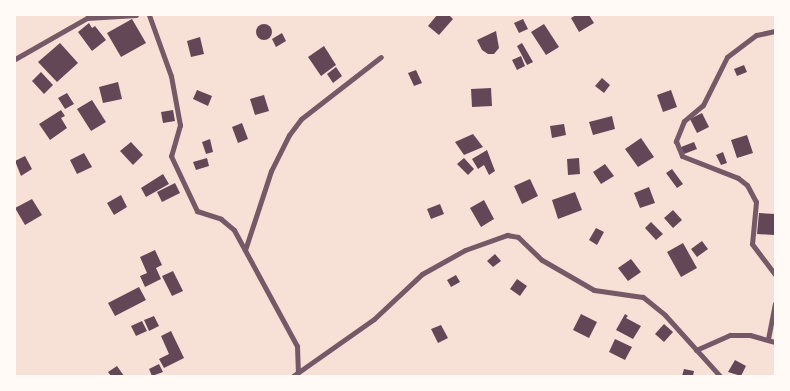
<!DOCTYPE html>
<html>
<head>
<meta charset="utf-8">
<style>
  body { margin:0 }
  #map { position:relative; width:790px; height:391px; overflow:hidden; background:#f7e1d7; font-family:"Fira Sans",sans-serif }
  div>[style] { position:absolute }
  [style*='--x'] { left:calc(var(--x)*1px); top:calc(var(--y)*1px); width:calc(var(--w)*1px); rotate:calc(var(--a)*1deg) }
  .building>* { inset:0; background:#644757 }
  .round { border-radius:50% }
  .minor>* { height:5px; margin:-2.5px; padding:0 2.5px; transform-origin:2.5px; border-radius:2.5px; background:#755966 }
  span { translate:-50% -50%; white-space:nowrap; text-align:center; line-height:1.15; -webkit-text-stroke:4.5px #fffaf5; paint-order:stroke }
  .frame { position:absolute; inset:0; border:16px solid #fffaf5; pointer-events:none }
</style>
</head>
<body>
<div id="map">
  <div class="building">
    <i style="clip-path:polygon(437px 15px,449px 15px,453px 19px,439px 35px,428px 26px)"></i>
    <i style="clip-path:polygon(576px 15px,589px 15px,594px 23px,579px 32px,571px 18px)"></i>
    <i style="clip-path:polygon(132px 19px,146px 43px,121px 57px,107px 33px)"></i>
    <i style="clip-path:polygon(523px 19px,528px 29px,519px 33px,514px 23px)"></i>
    <i style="clip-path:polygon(89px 23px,92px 28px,95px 26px,106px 40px,92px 51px,78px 32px)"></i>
    <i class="round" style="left:256px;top:24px;width:16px;height:16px"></i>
    <i style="clip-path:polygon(544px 24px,559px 47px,546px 55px,531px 32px)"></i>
    <i style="clip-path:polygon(496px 31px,499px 48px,494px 54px,488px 54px,482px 50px,477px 40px)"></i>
    <i style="clip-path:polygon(282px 33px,286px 41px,276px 47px,272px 39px)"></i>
    <i style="clip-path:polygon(200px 37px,204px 54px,191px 57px,187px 41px)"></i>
    <i style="clip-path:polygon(60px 43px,78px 63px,57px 82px,38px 62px)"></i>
    <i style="clip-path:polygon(522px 43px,533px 62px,527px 65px,517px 46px)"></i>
    <i style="clip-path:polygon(324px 46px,336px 65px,321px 76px,308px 57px)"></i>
    <i style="clip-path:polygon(521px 56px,525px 66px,517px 70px,512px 60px)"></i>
    <i style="clip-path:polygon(744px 65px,747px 72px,737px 76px,734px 69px)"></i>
    <i style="clip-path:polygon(336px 67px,342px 76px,333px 83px,327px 74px)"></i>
    <i style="clip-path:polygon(416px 70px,422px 83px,414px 86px,408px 73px)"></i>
    <i style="clip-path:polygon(41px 72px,53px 85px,44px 94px,32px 81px)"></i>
    <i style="clip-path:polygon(602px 78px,610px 85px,604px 93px,595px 86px)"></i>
    <i style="clip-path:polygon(118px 82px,122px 99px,103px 103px,99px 87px)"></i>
    <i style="clip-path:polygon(491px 88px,492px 106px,472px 107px,471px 89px)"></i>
    <i style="clip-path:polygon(197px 90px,212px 96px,208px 106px,193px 99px)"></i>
    <i style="clip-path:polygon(671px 90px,677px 107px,663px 112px,657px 95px)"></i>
    <i style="clip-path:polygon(67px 93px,74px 104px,65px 109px,58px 98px)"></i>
    <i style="clip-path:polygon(264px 95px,269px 111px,255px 115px,250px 99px)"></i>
    <i style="clip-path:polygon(92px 100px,106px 122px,91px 131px,77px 109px)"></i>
    <i style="clip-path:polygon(61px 110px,65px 116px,61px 118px,67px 128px,50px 140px,39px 124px)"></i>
    <i style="clip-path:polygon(173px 110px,175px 121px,163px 123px,161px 112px)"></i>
    <i style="clip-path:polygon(702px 113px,709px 127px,697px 133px,690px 119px)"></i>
    <i style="clip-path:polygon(612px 116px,615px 129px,593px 135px,589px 122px)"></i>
    <i style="clip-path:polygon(242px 123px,248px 139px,238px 143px,232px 127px)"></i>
    <i style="clip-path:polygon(564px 124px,566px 135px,552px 138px,550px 126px)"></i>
    <i style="clip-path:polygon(473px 134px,483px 147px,464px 155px,455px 142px)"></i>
    <i style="clip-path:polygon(747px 135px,753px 153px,737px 158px,731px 140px)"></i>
    <i style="clip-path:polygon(641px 138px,654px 157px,638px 167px,625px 149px)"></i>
    <i style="clip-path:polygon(210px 139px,213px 152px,206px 154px,202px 142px)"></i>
    <i style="clip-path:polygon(131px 142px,143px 155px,133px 165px,120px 151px)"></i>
    <i style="clip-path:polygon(694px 142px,697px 149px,684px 154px,681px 147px)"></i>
    <i style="clip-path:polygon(487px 150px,495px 171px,489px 175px,484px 165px,478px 169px,472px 159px)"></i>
    <i style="clip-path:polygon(723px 152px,727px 163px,721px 165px,716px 155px)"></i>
    <i style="clip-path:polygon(84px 153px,92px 167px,77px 174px,70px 160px)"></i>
    <i style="clip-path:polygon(25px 156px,32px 169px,21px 176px,15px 161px)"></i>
    <i style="clip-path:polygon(207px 158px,209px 166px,196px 170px,193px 162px)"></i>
    <i style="clip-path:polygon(464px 158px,474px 169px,468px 175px,457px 164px)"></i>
    <i style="clip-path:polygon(579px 158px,580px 174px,568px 175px,567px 159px)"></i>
    <i style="clip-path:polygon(605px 164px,614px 176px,601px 184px,593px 172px)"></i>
    <i style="clip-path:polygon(672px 169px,683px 184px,677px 188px,666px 173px)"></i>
    <i style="clip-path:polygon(163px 174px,169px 184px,146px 197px,141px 188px)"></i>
    <i style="clip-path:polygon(530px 179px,538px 196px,522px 204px,514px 186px)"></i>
    <i style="clip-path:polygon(175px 183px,180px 193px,162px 202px,157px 192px)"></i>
    <i style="clip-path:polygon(649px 187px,655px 203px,640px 208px,634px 193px)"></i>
    <i style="clip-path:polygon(575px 192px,582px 210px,558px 219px,552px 200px)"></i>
    <i style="clip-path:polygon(121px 195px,127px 207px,114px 215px,107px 203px)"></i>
    <i style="clip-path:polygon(32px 199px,42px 215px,25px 225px,15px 208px)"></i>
    <i style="clip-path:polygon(484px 200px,494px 219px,481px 227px,470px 208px)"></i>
    <i style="clip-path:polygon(440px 204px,444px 214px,431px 219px,427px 209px)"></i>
    <i style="clip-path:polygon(673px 210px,682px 220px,673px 228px,664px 218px)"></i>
    <i style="clip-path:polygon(759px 213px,775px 214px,774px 235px,757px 234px)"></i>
    <i style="clip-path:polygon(651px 222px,663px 234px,656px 240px,645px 228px)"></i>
    <i style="clip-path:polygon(596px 228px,604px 232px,597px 245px,589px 240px)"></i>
    <i style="clip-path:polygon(702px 241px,708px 249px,697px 257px,691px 249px)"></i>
    <i style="clip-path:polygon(683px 243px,697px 268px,681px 277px,667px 252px)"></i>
    <i style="clip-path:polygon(155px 250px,162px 265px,156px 268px,161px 279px,145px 287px,140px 276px,147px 273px,140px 257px)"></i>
    <i style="clip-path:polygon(495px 254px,501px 261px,493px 267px,487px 261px)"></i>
    <i style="clip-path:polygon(631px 259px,641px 272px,628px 281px,618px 268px)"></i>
    <i style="clip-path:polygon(173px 271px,183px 291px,172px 296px,162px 276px)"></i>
    <i style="clip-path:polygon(456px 275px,460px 282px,451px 287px,447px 280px)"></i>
    <i style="clip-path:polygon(517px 279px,527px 286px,520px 296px,510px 289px)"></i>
    <i style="clip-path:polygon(139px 287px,146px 300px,115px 316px,108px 303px)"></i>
    <i style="clip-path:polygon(581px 314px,597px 322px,589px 338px,573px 330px)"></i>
    <i style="clip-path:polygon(625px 314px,628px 316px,626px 318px,641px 326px,633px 339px,616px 330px)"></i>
    <i style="clip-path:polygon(154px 316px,159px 326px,149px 331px,144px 320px)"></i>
    <i style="clip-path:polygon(142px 321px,147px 331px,136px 336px,131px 326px)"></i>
    <i style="clip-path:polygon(664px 324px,673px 332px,664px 342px,655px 334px)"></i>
    <i style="clip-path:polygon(441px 325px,448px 338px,438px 343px,431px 329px)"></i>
    <i style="clip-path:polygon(171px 331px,184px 358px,164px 368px,159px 359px,169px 354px,161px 336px)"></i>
    <i style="clip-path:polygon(615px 339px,632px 347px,625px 360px,609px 352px)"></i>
    <i style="clip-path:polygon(735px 360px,746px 366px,741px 376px,728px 372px)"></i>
    <i style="clip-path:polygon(159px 364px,163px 372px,152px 376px,149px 369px)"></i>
    <i style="clip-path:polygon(117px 366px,124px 376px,111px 376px,108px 372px)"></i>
    <i style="clip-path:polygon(684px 369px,694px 371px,693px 376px,682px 376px)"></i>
  </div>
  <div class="minor">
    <i style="--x:149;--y:15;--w:65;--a:70.2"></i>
    <i style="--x:171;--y:76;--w:50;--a:79.6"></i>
    <i style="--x:180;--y:125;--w:32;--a:106"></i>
    <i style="--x:171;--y:156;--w:61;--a:64.7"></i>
    <i style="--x:197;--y:211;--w:25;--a:18"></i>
    <i style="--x:221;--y:219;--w:17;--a:40"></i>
    <i style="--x:234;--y:230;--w:132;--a:61.5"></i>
    <i style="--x:297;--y:346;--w:26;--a:88"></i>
    <i style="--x:775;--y:31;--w:19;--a:168"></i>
    <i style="--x:756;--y:35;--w:36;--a:143"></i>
    <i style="--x:727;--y:57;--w:54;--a:116.6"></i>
    <i style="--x:703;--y:105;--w:25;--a:140"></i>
    <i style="--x:684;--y:121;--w:22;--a:112"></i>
    <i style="--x:676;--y:141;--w:16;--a:68"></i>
    <i style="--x:682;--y:156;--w:60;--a:21.4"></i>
    <i style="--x:738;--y:178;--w:11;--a:38"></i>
    <i style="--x:747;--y:185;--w:19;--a:62"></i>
    <i style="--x:756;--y:202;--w:42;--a:95.4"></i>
    <i style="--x:752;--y:244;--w:38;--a:53"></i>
    <i style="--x:15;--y:59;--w:83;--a:-29.7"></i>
    <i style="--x:87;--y:18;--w:49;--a:-3.5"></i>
    <i style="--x:245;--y:250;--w:83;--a:-71.8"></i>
    <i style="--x:271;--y:171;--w:40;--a:-63.4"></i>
    <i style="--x:289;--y:135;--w:20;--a:-53"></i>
    <i style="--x:301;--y:119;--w:101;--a:-37.8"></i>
    <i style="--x:768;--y:339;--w:36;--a:-79"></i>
    <i style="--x:696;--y:350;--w:37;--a:-24"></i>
    <i style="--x:730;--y:335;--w:20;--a:0"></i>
    <i style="--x:750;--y:335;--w:26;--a:16"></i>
    <i style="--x:293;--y:376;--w:99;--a:-35.1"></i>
    <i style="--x:374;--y:319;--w:66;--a:-43.2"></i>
    <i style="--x:422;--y:274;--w:49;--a:-29.2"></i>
    <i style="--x:465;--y:250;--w:45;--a:-19.7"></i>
    <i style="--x:507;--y:235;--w:11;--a:10"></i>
    <i style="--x:518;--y:237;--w:33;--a:44"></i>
    <i style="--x:542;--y:260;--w:60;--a:30"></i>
    <i style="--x:594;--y:290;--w:49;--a:8.1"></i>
    <i style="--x:643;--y:297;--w:28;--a:39"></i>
    <i style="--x:665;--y:315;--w:82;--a:48"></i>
  </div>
  <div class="frame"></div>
</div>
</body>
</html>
